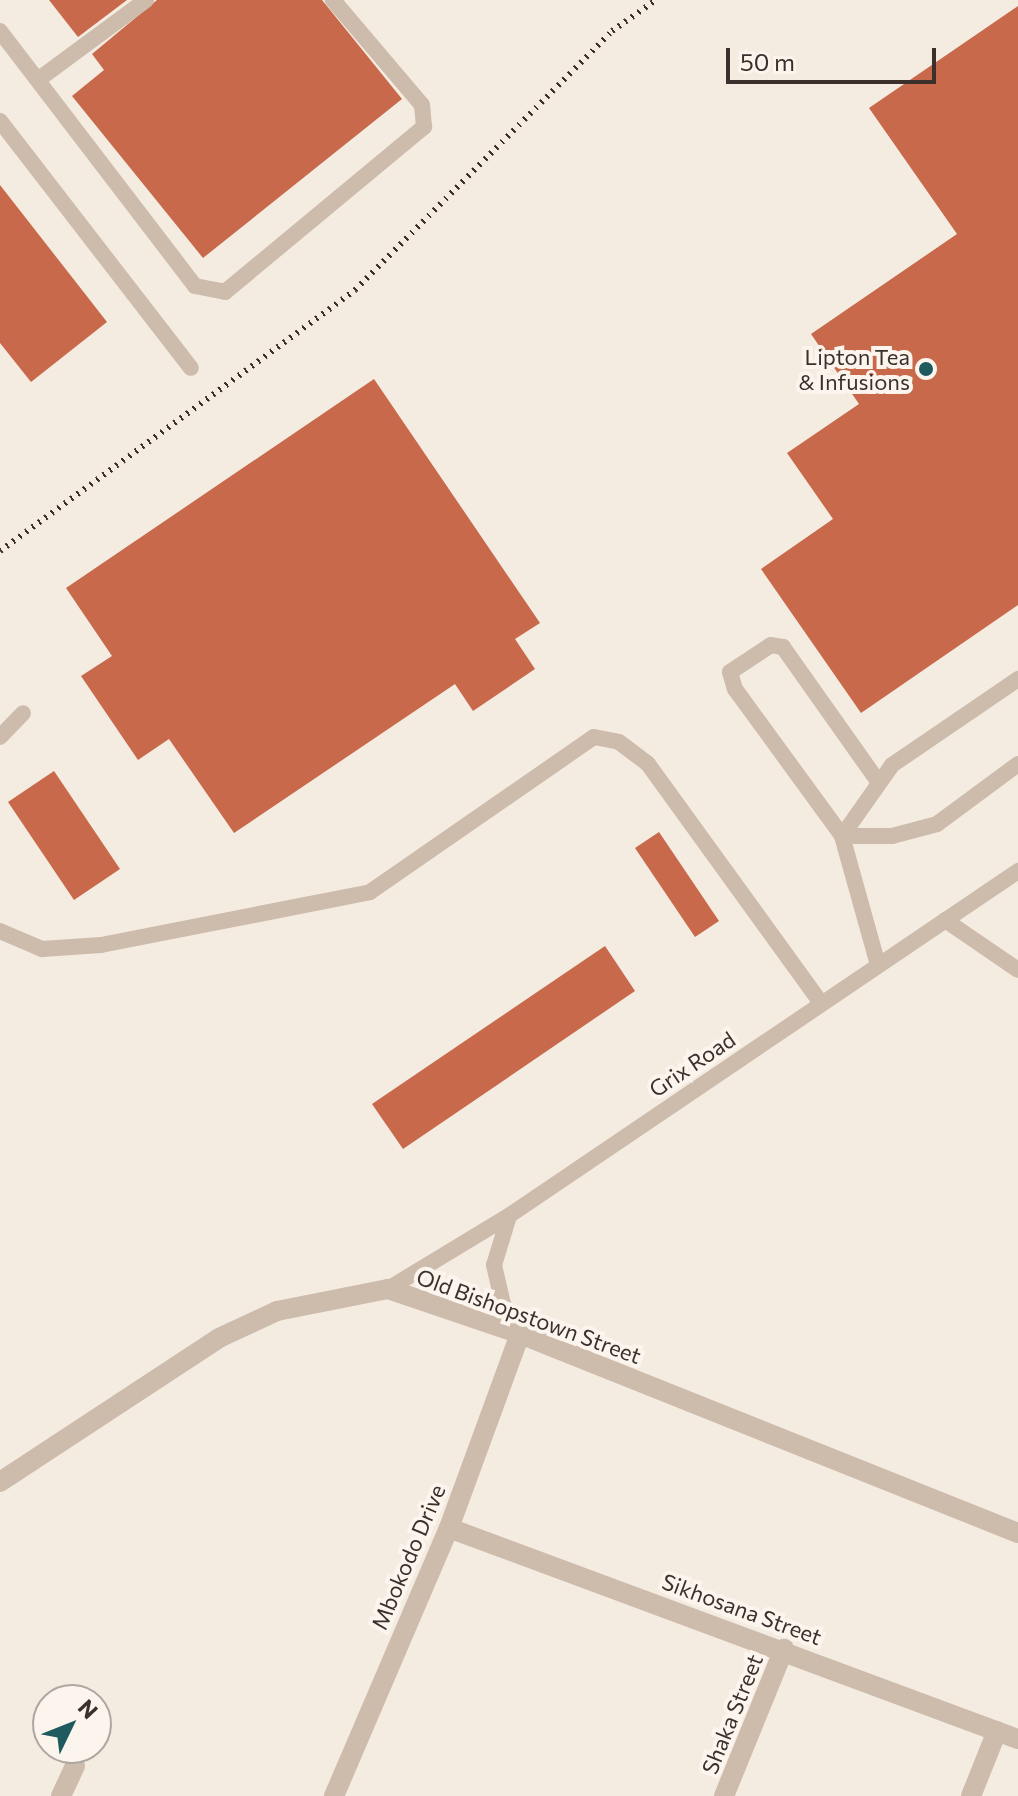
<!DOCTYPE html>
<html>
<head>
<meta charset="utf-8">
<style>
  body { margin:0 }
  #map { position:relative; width:1018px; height:1796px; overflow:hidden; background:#f4ebe1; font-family:Commissioner,sans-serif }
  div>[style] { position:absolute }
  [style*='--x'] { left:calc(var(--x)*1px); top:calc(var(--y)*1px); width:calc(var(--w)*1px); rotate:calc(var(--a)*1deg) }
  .building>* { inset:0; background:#c8694b }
  .service>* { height:16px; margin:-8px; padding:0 8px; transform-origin:8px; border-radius:8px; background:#cdbbac }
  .minor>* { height:20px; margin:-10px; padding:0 10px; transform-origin:10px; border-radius:10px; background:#cdbbac }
  .rail>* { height:6px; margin-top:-3px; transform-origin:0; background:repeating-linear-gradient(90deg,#3b302b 0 2px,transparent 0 8px) }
  .dots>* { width:22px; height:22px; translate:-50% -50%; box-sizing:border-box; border:4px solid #fbf5ee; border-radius:50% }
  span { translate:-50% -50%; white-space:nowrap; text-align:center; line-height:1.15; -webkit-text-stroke:8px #fbf5ee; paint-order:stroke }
  .poi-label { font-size:22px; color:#3b302b }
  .right { translate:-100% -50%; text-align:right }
  .street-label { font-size:22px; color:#3b302b }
  .north { position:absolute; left:32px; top:1684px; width:80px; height:80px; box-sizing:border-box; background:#fbf5ee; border:2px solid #aea6a0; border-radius:50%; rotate:47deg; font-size:22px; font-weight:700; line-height:32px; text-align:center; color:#3b302b }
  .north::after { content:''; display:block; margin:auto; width:28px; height:36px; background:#1f5a5e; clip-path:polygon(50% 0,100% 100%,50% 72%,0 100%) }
  .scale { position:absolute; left:726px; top:48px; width:210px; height:36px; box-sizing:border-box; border:4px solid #3b302b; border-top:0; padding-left:10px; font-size:24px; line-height:28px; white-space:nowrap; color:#3b302b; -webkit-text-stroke:6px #fbf5ee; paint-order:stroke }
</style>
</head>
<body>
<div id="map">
  <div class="building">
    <i style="clip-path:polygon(49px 0,127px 0,78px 37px)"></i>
    <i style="clip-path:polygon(157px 0,322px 0,402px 99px,203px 258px,72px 96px,104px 70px,92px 54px)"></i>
    <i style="clip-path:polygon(1018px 6px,1018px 605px,861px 713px,761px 569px,833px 519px,787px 453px,859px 404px,811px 334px,957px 234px,869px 108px)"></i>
    <i style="clip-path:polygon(0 185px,107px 322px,31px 382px,0 343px)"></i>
    <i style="clip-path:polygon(374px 379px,540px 623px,515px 639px,535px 669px,473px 711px,455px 684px,234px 833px,169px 739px,138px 760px,81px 676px,112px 656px,66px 588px)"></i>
    <i style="clip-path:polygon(54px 771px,120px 869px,74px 900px,8px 802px)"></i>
    <i style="clip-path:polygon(659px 832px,719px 921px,695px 937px,635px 848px)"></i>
    <i style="clip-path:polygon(605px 946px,635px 991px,403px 1149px,372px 1104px)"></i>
  </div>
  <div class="service">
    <i style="--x:0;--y:31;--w:321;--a:52.6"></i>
    <i style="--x:195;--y:286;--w:31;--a:11"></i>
    <i style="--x:225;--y:292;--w:259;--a:-39.7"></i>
    <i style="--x:424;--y:127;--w:22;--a:-95"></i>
    <i style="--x:422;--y:105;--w:138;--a:-130.3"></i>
    <i style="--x:39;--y:79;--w:133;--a:-36.4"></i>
    <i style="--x:0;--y:121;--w:312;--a:52.3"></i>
    <i style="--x:0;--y:737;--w:33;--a:-46"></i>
    <i style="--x:877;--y:780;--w:163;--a:-125.3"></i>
    <i style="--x:783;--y:647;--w:12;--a:-171"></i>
    <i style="--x:771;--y:645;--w:49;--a:146.6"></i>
    <i style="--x:730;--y:672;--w:18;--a:74"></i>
    <i style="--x:735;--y:689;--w:182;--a:53.9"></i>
    <i style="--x:842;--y:836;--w:134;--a:74.4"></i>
    <i style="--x:842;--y:836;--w:87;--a:-54.8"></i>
    <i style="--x:892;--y:765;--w:153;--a:-34.3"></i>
    <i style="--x:842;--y:836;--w:50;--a:0"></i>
    <i style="--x:892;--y:836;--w:47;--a:-14.9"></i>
    <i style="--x:937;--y:824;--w:101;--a:-36.5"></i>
    <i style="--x:945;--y:920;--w:88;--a:34.4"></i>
    <i style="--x:0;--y:931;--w:46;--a:23.2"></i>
    <i style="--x:42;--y:949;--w:59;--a:-3.9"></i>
    <i style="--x:101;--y:945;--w:274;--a:-11.1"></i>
    <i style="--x:370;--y:892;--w:272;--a:-34.7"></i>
    <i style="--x:594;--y:737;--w:25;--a:11"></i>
    <i style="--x:619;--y:742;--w:36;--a:37"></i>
    <i style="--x:648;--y:764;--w:295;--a:54.1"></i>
    <i style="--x:509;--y:1216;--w:51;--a:107"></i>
    <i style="--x:494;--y:1265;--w:40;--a:77"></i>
    <i style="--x:503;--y:1304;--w:34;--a:60"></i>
    <i style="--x:388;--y:1289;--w:143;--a:-31.2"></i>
    <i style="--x:510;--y:1215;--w:614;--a:-34.1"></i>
  </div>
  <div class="minor">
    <i style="--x:0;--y:1482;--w:262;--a:-33.3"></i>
    <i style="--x:219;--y:1338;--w:64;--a:-25"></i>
    <i style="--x:277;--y:1311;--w:113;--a:-11.2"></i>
    <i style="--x:388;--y:1289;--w:139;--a:18.8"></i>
    <i style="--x:520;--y:1334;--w:536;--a:21.78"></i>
    <i style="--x:449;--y:1528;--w:607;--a:20.35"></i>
    <i style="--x:61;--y:1796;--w:33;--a:-65"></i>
    <i style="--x:334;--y:1796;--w:292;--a:-66.8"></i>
    <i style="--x:449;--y:1528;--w:207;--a:-69.9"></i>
    <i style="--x:724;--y:1796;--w:159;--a:-67.8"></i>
    <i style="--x:971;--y:1796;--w:70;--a:-68.2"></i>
  </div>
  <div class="rail">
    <i style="--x:0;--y:551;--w:441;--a:-36.3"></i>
    <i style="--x:355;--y:290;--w:365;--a:-45.2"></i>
    <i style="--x:612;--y:31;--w:54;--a:-35.2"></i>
  </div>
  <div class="dots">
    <i style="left:926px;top:369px;background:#1f5a5e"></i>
  </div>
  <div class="poi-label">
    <span class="right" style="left:910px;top:369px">Lipton Tea<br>&amp; Infusions</span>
  </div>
  <div class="street-label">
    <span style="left:692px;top:1064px;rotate:-34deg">Grix Road</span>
    <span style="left:529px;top:1316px;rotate:20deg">Old Bishopstown Street</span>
    <span style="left:408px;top:1557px;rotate:-67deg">Mbokodo Drive</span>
    <span style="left:742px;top:1609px;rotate:20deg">Sikhosana Street</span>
    <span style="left:732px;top:1714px;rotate:-68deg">Shaka Street</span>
  </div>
  <div class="north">N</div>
  <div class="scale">50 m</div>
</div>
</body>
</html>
